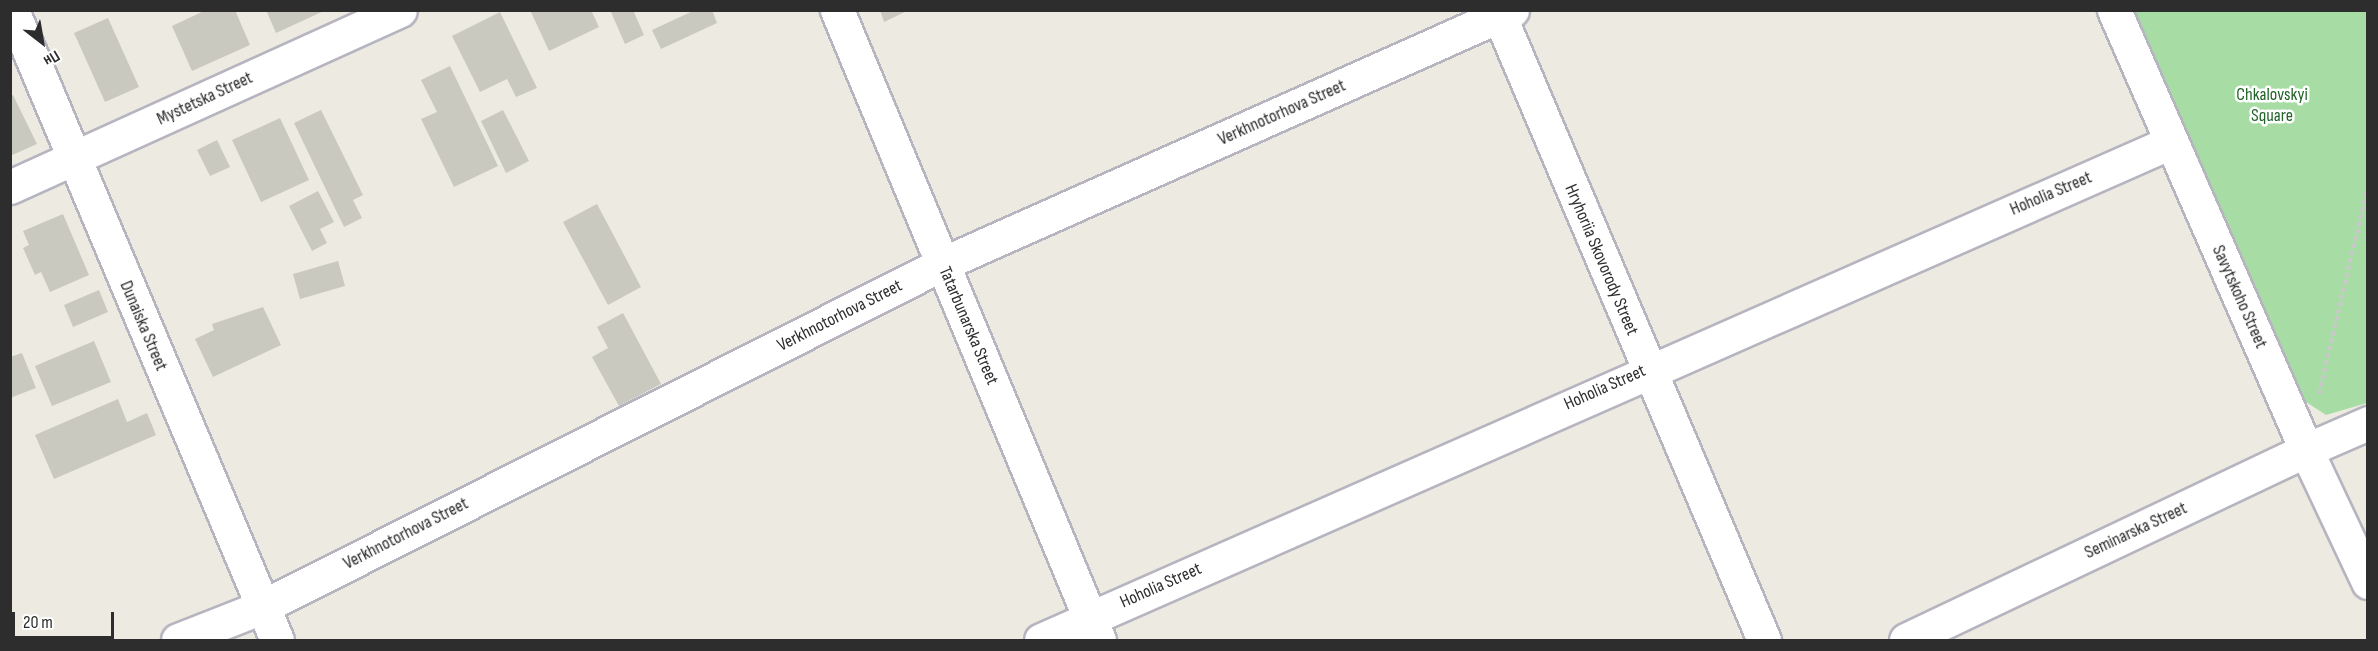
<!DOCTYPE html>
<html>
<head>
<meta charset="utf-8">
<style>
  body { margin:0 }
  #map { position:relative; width:2378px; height:651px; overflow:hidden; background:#edebe1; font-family:"Sofia Sans Condensed",sans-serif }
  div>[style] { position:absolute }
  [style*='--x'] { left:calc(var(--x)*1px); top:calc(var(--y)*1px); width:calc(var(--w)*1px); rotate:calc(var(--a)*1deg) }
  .green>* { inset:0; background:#a7dda4 }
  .building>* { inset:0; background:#c9c9bf }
  .path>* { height:4px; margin-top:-2px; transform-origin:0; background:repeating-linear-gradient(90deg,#c8c8c8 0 4.5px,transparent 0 7.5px) }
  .roads { filter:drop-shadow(2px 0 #b6b4bf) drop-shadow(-2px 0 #b6b4bf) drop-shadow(0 2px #b6b4bf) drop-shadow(0 -2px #b6b4bf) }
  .minor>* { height:33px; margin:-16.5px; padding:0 16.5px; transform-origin:16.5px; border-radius:16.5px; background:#fff }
  .tertiary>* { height:33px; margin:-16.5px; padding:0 16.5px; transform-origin:16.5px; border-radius:16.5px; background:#fff }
  .secondary>* { height:33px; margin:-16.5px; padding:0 16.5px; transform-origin:16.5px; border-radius:16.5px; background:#fff }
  span { translate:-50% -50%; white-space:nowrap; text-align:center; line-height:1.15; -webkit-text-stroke:5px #fff; paint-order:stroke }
  .park-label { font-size:18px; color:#236329 }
  .street-label { font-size:18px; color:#2d2d2d }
  .frame { position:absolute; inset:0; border:12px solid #2d2d2d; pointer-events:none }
  .north { position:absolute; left:12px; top:12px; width:60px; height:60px; -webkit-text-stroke:4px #fff; paint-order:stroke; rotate:149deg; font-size:16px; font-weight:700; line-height:24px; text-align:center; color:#2d2d2d }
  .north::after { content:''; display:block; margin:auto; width:21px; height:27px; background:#2d2d2d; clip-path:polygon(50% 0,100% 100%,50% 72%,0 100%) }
  .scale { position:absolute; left:12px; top:612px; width:102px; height:27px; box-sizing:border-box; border:3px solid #2d2d2d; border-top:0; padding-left:8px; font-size:18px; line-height:21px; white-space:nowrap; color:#2d2d2d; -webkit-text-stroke:4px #fff; paint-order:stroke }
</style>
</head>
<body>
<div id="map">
  <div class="green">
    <i style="clip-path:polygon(2125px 11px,2367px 11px,2367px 403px,2326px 415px,2297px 396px)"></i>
  </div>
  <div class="building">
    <i style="clip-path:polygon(206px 10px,235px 10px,250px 45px,192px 71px,172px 26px)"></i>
    <i style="clip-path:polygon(266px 10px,326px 10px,276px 33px)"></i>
    <i style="clip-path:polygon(530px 10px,591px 10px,599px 27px,549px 51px)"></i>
    <i style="clip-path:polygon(610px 10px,633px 10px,644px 35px,625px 44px)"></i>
    <i style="clip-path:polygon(695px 10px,712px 10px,717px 23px,661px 49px,652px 30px)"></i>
    <i style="clip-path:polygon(880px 10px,909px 10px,884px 22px)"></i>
    <i style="clip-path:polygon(500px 12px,537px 88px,516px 97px,507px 79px,480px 92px,452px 36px)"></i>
    <i style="clip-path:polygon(108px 18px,139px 87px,105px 102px,74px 33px)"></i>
    <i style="clip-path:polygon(450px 66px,498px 166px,454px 187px,421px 119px,437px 112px,421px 80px)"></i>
    <i style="clip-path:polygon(13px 95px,37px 144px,10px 156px,10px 96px)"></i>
    <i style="clip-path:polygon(321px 110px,363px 195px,353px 200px,362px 218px,344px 227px,294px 123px)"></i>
    <i style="clip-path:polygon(503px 110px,529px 161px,506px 173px,481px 121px)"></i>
    <i style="clip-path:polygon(280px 118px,309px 180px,261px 202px,232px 140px)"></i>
    <i style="clip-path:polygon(217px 140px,230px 167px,210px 176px,197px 150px)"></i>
    <i style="clip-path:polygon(318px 191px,334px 222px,320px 229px,327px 243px,312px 251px,289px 206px)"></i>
    <i style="clip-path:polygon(597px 204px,641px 287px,608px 305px,563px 222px)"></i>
    <i style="clip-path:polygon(63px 214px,89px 275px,50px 292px,41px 272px,35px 275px,23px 248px,29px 245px,23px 231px)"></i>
    <i style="clip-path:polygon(338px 261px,345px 286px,300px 299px,293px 274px)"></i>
    <i style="clip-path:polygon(99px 290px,108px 312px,73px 327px,64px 305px)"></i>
    <i style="clip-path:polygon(263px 307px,281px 345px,213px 377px,195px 339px,214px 330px,212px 324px)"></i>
    <i style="clip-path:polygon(623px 313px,661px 384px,619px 406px,592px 357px,608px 348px,597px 327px)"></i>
    <i style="clip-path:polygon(94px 341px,111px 382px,52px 406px,35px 366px)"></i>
    <i style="clip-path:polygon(22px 353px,36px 388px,10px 398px,10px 357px)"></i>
    <i style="clip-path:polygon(118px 399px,127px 422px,147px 413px,156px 435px,54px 479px,35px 435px)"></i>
  </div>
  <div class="path">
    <i style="--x:2319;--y:394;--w:215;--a:-76.8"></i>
  </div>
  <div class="roads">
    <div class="minor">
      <i style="--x:837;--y:10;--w:682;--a:67.42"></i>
      <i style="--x:1497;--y:10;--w:684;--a:67.03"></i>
      <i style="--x:10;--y:187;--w:428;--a:-24.4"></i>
      <i style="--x:2306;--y:450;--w:146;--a:64.8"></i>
      <i style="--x:178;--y:640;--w:90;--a:-21.4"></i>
      <i style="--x:262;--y:607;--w:762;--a:-26.77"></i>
      <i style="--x:942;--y:264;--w:624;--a:-24.02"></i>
      <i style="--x:1041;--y:640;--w:1235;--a:-23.78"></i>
    </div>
    <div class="tertiary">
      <i style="--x:1906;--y:640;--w:443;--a:-25.4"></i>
    </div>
    <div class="secondary">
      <i style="--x:12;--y:10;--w:683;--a:67.19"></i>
      <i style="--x:2114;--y:10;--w:480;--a:66.4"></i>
      <i style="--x:2306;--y:450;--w:68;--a:-23.5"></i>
    </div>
  </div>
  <div class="park-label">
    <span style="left:2272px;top:106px">Chkalovskyi<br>Square</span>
  </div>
  <div class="street-label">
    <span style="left:205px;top:99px;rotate:-25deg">Mystetska Street</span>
    <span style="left:1282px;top:113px;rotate:-24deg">Verkhnotorhova Street</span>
    <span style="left:2051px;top:194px;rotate:-23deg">Hoholia Street</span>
    <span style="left:1601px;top:260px;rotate:67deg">Hryhoriia Skovorody Street</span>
    <span style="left:2239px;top:297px;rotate:66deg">Savytskoho Street</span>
    <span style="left:840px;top:316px;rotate:-27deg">Verkhnotorhova Street</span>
    <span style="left:143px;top:326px;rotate:67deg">Dunaiska Street</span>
    <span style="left:968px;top:326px;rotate:67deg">Tatarbunarska Street</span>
    <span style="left:1605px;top:388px;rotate:-24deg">Hoholia Street</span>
    <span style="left:2136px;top:531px;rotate:-25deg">Seminarska Street</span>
    <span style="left:406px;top:534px;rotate:-27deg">Verkhnotorhova Street</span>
    <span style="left:1161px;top:586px;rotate:-24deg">Hoholia Street</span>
  </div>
  <div class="frame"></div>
  <div class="north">Пн</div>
  <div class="scale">20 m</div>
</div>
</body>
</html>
